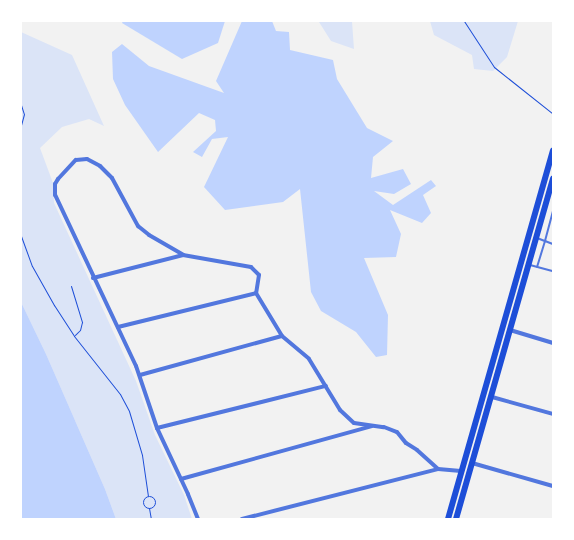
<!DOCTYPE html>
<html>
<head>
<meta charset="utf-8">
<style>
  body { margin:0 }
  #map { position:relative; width:574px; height:540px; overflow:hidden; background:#f2f2f2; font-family:"PT Sans",sans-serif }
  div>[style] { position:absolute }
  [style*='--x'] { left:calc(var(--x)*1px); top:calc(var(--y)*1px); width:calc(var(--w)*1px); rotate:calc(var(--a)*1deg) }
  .green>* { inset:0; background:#dbe4f7 }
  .water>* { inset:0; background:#bfd3fe }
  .path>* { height:1px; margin:-0.5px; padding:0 0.5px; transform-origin:0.5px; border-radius:0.5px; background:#1d4ed8 }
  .path>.ring { margin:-0.5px; padding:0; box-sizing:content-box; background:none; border:1px solid #1d4ed8; border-radius:50% }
  .service>* { height:2px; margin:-1px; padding:0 1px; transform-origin:1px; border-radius:1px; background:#5277de }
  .minor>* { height:4px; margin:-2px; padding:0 2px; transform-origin:2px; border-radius:2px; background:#5277de }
  .trunk>* { height:6px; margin:-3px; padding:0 3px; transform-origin:3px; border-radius:3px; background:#1d4ed8 }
  span { translate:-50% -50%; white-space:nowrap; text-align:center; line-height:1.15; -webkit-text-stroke:4px #fff; paint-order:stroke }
  .frame { position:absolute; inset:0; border:22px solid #fff; pointer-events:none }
</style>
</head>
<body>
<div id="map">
  <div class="green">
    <i style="clip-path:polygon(309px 21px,352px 21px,354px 49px,331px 41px,319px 22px)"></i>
    <i style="clip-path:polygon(430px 21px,518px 21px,507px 57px,493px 71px,474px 69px,472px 55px,434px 35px)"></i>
    <i style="clip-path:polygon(21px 32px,72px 55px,104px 126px,89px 119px,62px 127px,40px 148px,53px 183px,54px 203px,136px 381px,155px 435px,184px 495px,192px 519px,116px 519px,105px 489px,46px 354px,21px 302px)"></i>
  </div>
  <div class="water">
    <i style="clip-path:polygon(123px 21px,225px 21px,218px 43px,182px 59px,122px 23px)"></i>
    <i style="clip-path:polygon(242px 21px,272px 21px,276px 31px,289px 32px,290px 50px,333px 60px,337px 79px,367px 128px,393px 141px,373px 157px,371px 178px,403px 169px,411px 184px,394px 194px,374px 191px,393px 205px,431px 180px,436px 186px,423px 195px,431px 213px,422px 223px,390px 210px,401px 234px,396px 257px,364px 258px,388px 315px,387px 355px,376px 357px,356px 332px,321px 311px,311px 292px,300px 189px,283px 202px,225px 210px,204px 187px,228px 137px,212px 139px,202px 157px,193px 152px,216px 131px,215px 120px,199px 113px,158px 152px,125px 105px,113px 79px,112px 52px,122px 44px,149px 66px,224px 93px,216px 81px)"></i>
    <i style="clip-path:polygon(21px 302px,46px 354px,105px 489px,116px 519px,21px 519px)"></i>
  </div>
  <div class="path">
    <i style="--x:464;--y:21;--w:55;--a:56.9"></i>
    <i style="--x:494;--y:67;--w:75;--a:38.5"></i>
    <i style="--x:21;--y:105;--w:9;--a:72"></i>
    <i style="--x:24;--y:114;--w:11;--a:105"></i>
    <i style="--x:21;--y:236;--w:32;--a:70"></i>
    <i style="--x:32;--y:266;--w:45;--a:60.6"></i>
    <i style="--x:54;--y:305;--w:37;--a:57"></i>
    <i style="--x:74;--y:336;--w:74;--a:51.6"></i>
    <i style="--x:120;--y:394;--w:19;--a:62"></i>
    <i style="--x:129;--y:411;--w:46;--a:73.5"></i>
    <i style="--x:142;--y:455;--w:41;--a:81.7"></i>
    <i style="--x:71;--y:286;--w:38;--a:73"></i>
    <i style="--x:82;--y:322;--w:8;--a:104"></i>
    <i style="--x:80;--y:330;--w:7;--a:135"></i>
    <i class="ring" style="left:143px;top:496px;width:11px;height:11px"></i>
    <i style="--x:149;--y:508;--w:11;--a:80"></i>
  </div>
  <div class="service">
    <i style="--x:553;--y:211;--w:31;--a:105"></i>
    <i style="--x:545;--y:241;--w:9;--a:21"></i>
    <i style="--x:537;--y:238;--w:9;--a:21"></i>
    <i style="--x:545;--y:241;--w:27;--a:107"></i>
    <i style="--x:530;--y:265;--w:24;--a:15"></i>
  </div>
  <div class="minor">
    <i style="--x:93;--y:278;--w:93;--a:-14.3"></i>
    <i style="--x:118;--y:327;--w:142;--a:-13.8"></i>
    <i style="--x:510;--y:330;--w:45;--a:16.8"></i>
    <i style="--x:140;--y:375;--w:147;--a:-15.4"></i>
    <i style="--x:492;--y:397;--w:63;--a:15.6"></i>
    <i style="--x:157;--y:428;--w:174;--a:-14"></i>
    <i style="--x:472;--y:463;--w:84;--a:15.9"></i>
    <i style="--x:181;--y:479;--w:198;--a:-15.5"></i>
    <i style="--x:198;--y:519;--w:27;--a:-112"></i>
    <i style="--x:188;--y:494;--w:73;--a:-115.2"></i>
    <i style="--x:157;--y:428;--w:65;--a:-108.7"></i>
    <i style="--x:136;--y:366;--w:189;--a:-115.3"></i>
    <i style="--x:55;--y:195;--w:11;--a:-90"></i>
    <i style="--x:55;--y:184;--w:6;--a:-59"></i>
    <i style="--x:58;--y:179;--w:26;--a:-47"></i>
    <i style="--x:76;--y:160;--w:11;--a:-5"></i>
    <i style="--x:87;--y:159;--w:15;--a:28"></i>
    <i style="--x:100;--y:166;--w:17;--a:45"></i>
    <i style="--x:112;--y:178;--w:55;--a:61.6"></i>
    <i style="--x:138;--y:226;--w:14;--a:39"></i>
    <i style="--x:149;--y:235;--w:39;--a:30"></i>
    <i style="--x:183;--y:255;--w:69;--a:10"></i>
    <i style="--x:251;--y:267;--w:11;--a:45"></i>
    <i style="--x:259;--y:275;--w:18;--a:99"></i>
    <i style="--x:256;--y:293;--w:50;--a:58.8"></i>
    <i style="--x:282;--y:336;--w:35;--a:40"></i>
    <i style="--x:309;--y:359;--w:60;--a:58.7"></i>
    <i style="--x:340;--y:410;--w:19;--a:43"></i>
    <i style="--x:354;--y:423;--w:30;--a:8"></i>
    <i style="--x:384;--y:427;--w:14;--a:21"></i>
    <i style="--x:397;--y:432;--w:14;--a:51"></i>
    <i style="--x:406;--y:443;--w:13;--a:32"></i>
    <i style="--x:417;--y:450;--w:28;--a:42"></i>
    <i style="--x:438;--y:469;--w:23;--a:5"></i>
    <i style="--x:242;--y:519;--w:202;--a:-14.3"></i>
  </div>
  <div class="trunk">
    <i style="--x:448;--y:519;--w:383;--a:-74.1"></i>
    <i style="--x:456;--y:519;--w:354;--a:-74.1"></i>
  </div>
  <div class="frame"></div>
</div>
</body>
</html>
